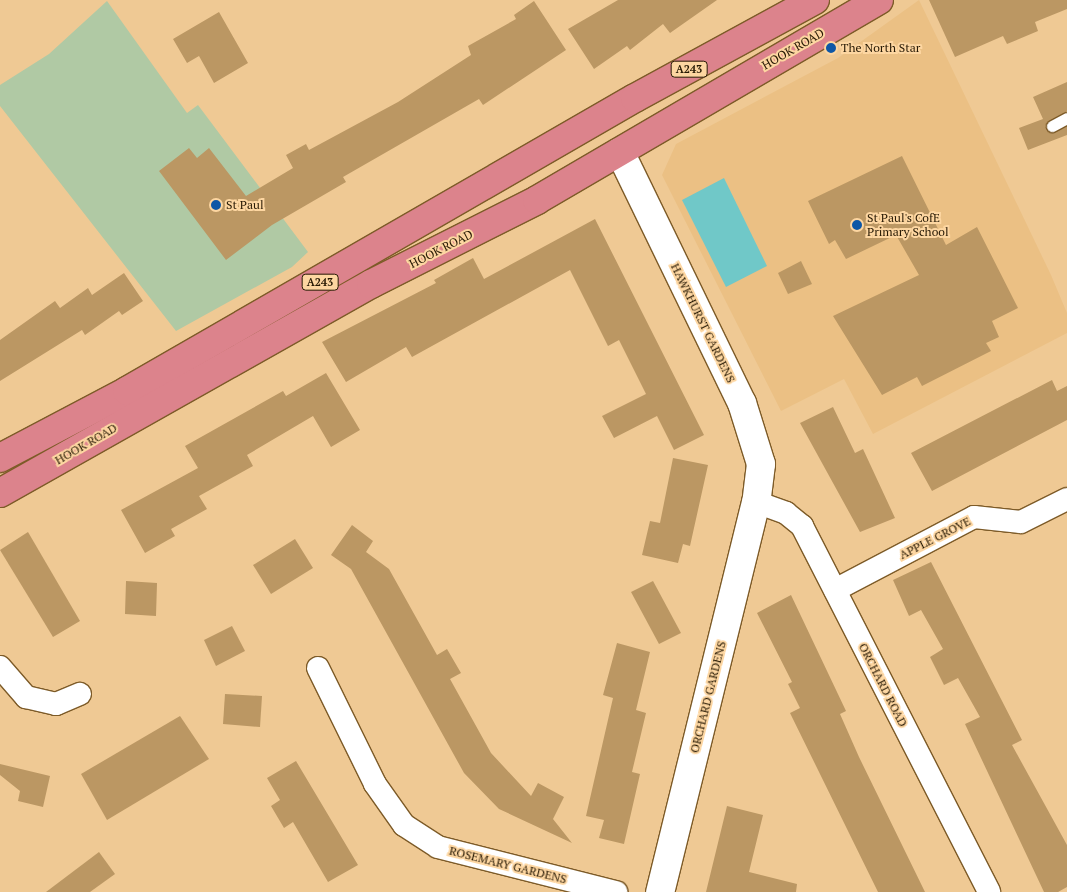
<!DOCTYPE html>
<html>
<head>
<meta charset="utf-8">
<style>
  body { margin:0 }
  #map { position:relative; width:1067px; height:892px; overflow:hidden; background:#efc994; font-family:"PT Serif",serif }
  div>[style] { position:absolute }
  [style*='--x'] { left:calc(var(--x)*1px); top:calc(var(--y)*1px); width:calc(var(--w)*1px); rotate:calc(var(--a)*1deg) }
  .built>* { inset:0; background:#ebc084 }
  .green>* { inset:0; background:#b0c9a4 }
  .water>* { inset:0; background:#70c8c8 }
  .building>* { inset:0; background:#bb9763 }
  .roads { filter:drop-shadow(1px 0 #7d5b28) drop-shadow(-1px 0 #7d5b28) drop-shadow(0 1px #7d5b28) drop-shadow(0 -1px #7d5b28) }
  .service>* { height:11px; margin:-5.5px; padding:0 5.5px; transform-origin:5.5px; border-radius:5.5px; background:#fff }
  .minor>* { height:22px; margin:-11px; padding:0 11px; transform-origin:11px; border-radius:11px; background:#fff }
  .tertiary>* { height:28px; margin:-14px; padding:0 14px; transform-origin:14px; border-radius:14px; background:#fff }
  .trunk>* { height:28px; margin:-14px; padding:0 14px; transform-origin:14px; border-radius:14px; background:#dc838c }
  .dots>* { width:14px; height:14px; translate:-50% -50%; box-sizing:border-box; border:2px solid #fdd6a1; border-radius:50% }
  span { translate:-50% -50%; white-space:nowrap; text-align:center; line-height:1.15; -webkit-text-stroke:4px #fdd6a1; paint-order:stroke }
  .shield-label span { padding:1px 4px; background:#fdd6a1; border:1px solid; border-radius:4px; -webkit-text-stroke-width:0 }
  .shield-label { font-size:11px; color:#271904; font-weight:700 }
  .poi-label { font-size:12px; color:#271904 }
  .left { translate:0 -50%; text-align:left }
  .street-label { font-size:12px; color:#271904 }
</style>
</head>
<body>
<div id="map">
  <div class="built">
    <i style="clip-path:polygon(919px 0,1051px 275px,1067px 313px,1067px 333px,873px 434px,844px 379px,781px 411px,662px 175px,676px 144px,838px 58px)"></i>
  </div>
  <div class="green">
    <i style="clip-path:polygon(107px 1px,187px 113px,198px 105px,308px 252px,292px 267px,176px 331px,0 106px,0 85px,49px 54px)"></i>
  </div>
  <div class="water">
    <i style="clip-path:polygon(724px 178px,767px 266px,726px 287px,682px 200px)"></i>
  </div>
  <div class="building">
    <i style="clip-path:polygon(618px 0,717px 0,670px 33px,663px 24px,630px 50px,627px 46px,594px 69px,568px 29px)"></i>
    <i style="clip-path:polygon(929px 0,1067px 0,1067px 9px,1035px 22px,1038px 31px,1007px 44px,1003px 36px,955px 57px)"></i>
    <i style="clip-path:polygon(534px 1px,566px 50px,483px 105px,479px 99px,343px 177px,346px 182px,272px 225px,226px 260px,159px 171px,189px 148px,197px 158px,209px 148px,246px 196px,293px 168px,286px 155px,306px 144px,309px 150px,398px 102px,471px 55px,468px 46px,516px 19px,514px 15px)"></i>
    <i style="clip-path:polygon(219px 12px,248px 63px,214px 83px,199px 56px,187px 63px,173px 39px)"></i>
    <i style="clip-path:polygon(1067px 82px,1067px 111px,1045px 126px,1052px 133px,1067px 126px,1067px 135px,1028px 150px,1019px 128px,1043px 119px,1033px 97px)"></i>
    <i style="clip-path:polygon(902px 156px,946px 245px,977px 227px,1018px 308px,992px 321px,999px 337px,986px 343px,991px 351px,922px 386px,917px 377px,882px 395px,833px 316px,919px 275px,896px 235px,846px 259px,835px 240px,829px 244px,808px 201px)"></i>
    <i style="clip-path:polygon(595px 219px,704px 435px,674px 450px,657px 416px,614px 438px,602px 416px,646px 394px,619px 340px,608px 346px,570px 270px,412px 357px,406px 347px,346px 382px,322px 342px,436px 283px,434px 280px,473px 258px,484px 279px)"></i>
    <i style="clip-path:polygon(801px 261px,812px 284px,788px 294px,778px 273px)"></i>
    <i style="clip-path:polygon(124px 273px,143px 301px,122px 315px,119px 311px,85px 335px,82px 330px,0 381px,0 340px,55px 301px,60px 308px,88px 288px,92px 295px)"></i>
    <i style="clip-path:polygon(326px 373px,360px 430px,331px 447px,313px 416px,247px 455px,253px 466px,199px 496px,207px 509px,171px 529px,175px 536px,145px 553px,121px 510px,198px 468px,185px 446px,283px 391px,286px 396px)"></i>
    <i style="clip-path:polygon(1052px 380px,1057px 391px,1067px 386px,1067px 420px,932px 491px,911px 453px)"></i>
    <i style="clip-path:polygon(833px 407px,855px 453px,863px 449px,895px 518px,860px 532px,800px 423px)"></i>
    <i style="clip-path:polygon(673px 458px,708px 465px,690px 546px,683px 544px,678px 563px,642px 555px,650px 521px,660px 523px)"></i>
    <i style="clip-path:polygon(352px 525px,373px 541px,366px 552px,389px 569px,437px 655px,447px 649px,461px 673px,450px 679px,491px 753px,531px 796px,538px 783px,564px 797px,553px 819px,572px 843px,499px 809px,464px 773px,351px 569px,331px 555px)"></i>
    <i style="clip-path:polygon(28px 532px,80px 621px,53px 637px,0 550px)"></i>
    <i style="clip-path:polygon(295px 539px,313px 568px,271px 594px,253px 565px)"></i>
    <i style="clip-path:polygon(931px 562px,1022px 740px,1012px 745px,1067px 845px,1067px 887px,1058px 892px,1044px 892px,965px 724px,980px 717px,958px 678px,944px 685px,930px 657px,943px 649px,921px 610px,909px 616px,893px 580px)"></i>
    <i style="clip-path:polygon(126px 581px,157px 583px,156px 616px,125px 614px)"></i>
    <i style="clip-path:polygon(653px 581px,681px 633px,659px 644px,631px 592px)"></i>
    <i style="clip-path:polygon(791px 595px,846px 711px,840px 714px,859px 757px,925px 892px,878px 892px,790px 713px,800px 708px,788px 684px,792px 682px,757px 613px)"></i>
    <i style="clip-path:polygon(232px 626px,245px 651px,216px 666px,204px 640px)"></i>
    <i style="clip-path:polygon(617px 643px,650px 652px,636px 710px,646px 713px,632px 772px,640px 774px,624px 844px,599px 838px,604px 820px,586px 816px,613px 698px,603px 695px)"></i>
    <i style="clip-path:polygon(225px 694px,262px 696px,260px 727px,223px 724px)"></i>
    <i style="clip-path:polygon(180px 716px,209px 759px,107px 820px,81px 774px)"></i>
    <i style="clip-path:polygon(296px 761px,358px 865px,328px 882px,293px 822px,284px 828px,271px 806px,280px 800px,267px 778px)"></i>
    <i style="clip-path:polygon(0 764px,50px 776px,43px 807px,18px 801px,20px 791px,0 775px)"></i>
    <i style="clip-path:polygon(727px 806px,763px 815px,749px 872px,797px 884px,796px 892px,706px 892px)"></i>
    <i style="clip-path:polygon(99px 852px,115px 874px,90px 892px,46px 892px)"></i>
  </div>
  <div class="roads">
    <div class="service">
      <i style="--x:1052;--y:126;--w:17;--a:-28"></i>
    </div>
    <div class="minor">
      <i style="--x:756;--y:502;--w:32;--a:20"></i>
      <i style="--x:786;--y:513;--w:21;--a:39"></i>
      <i style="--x:802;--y:526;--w:411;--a:62.9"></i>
      <i style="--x:835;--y:590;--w:157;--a:-27.7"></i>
      <i style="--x:974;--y:517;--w:47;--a:6.1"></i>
      <i style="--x:1021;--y:522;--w:51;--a:-26.6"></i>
      <i style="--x:0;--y:667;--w:40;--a:49"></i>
      <i style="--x:26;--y:697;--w:31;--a:13"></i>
      <i style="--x:56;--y:704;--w:26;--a:-23"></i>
      <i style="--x:318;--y:668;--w:129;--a:63.8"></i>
      <i style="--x:375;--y:784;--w:50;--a:54.7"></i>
      <i style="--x:404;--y:825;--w:40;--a:32.9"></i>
      <i style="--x:438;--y:847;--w:184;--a:14.2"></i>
    </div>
    <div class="tertiary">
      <i style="--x:620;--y:152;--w:279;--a:64.1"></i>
      <i style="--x:742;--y:403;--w:64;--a:72.7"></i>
      <i style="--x:761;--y:464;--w:38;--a:97"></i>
      <i style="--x:756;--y:502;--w:402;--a:103.8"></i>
    </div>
    <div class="trunk">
      <i style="--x:0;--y:458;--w:144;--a:-27.8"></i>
      <i style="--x:127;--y:391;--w:586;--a:-29.98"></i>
      <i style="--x:635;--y:98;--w:205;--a:-28.6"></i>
      <i style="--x:0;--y:493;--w:426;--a:-29.4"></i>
      <i style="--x:371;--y:284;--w:186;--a:-26.8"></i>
      <i style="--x:537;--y:200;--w:396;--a:-30.3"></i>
    </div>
  </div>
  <div class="dots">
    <i style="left:831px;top:48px;background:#0e57a6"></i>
    <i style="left:216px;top:205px;background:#0e57a6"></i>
    <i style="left:857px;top:225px;background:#0e57a6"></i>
  </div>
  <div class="shield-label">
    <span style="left:689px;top:69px">A243</span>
    <span style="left:320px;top:282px">A243</span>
  </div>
  <div class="poi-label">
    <span class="left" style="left:841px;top:48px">The North Star</span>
    <span class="left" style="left:226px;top:205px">St Paul</span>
    <span class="left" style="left:867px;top:225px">St Paul's CofE<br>Primary School</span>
  </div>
  <div class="street-label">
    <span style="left:793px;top:49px;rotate:-30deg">HOOK ROAD</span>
    <span style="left:441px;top:249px;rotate:-27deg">HOOK ROAD</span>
    <span style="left:703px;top:323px;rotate:64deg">HAWKHURST GARDENS</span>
    <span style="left:86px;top:444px;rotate:-30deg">HOOK ROAD</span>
    <span style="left:935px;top:538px;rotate:-27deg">APPLE GROVE</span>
    <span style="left:883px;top:685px;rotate:63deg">ORCHARD ROAD</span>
    <span style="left:708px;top:697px;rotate:-76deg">ORCHARD GARDENS</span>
    <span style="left:508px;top:865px;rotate:14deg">ROSEMARY GARDENS</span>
  </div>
</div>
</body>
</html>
